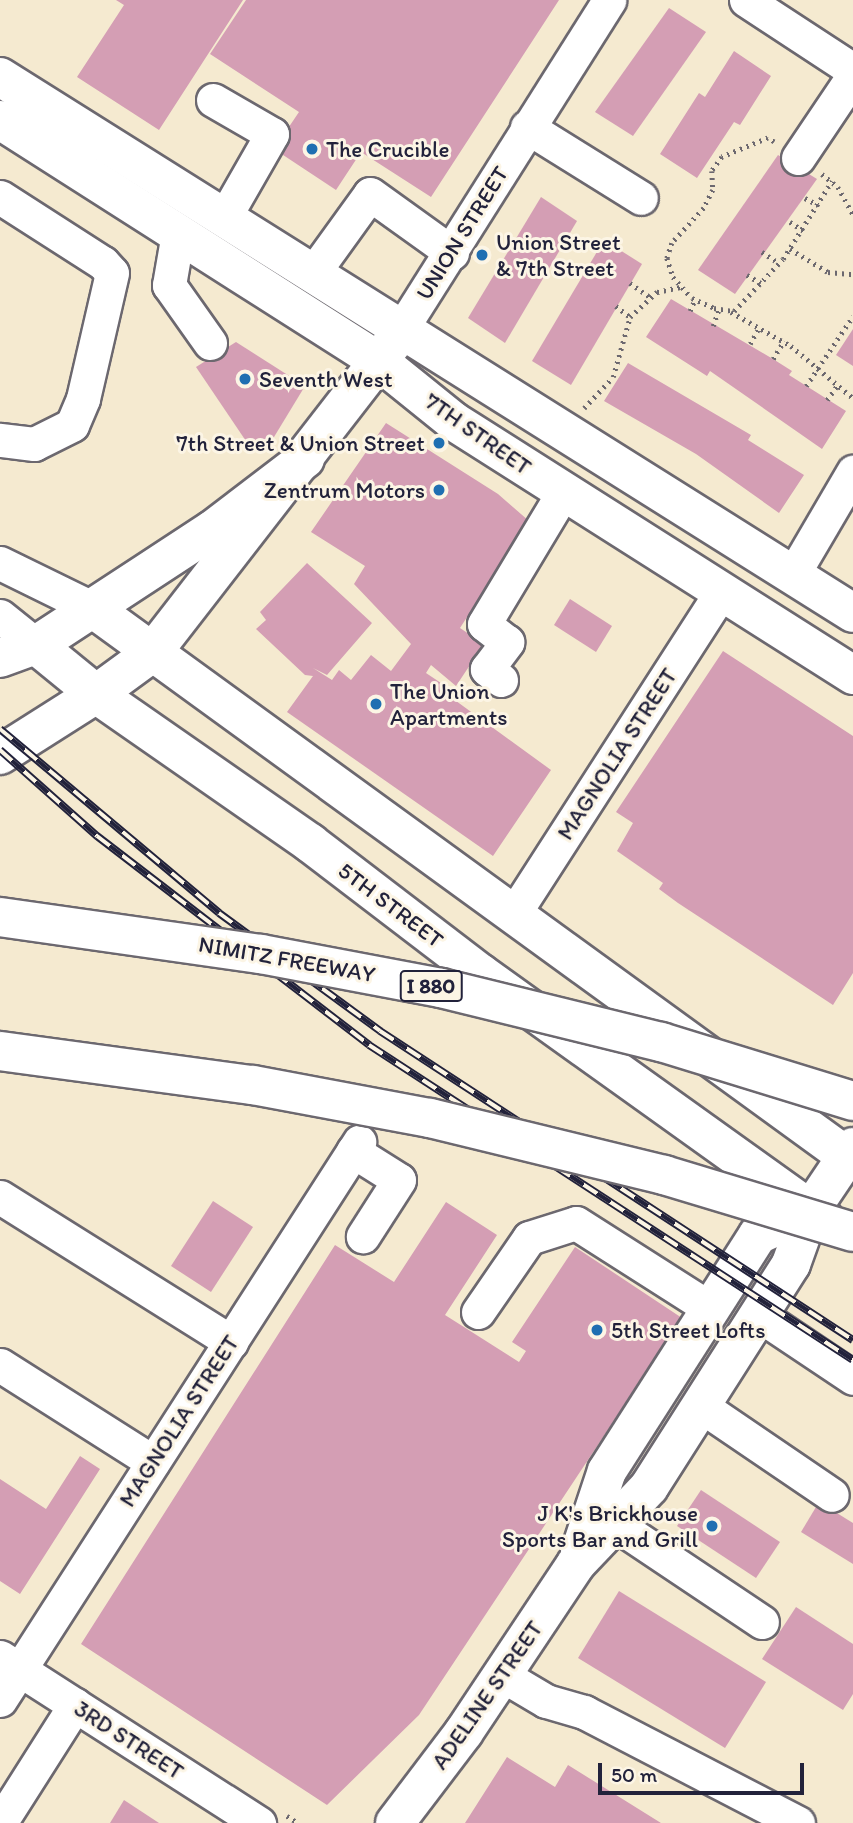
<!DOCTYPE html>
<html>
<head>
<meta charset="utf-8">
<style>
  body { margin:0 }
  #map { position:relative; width:853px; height:1823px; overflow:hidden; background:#f5ead0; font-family:Itim,sans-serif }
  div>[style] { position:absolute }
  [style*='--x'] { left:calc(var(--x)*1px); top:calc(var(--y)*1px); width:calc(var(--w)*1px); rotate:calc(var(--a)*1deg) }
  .building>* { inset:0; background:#d49eb4 }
  .path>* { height:4.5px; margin-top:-2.25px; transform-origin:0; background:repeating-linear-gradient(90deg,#6c686f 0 2px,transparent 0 7px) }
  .roads { filter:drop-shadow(2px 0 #6c686f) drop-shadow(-2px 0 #6c686f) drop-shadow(0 2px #6c686f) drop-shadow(0 -2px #6c686f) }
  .minor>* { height:33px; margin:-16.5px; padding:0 16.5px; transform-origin:16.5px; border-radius:16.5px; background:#fff }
  .major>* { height:38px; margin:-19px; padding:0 19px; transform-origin:19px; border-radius:19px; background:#fff }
  .highway>* { height:38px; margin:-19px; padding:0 19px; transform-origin:19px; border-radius:19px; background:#fff }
  .rail>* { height:8px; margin-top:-4px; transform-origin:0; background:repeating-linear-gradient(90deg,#fcf5e5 0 16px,#22223b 0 32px); box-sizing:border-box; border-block:2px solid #22223b }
  .bridges { filter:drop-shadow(2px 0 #6c686f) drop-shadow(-2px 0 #6c686f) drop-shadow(0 2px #6c686f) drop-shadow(0 -2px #6c686f) }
  .highway-bridge>* { height:38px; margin:-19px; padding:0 19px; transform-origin:19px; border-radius:19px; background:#fff }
  .dots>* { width:19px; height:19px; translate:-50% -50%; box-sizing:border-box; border:4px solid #fcf5e5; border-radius:50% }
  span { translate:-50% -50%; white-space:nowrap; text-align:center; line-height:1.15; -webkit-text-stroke:6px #fcf5e5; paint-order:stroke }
  .shield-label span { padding:2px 5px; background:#fcf5e5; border:2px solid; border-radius:5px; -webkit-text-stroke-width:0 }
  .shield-label { font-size:21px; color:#22223b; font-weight:700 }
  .poi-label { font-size:23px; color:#22223b }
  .left { translate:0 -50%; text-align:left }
  .right { translate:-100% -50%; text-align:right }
  .street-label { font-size:23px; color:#22223b }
  .scale { position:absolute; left:598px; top:1763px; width:206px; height:32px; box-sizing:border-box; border:4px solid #22223b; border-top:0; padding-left:9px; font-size:21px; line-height:24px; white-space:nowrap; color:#22223b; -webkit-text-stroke:5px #fcf5e5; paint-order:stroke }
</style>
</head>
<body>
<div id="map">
  <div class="building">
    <i style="clip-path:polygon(116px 0,243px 0,159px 130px,77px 77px,124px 5px)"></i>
    <i style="clip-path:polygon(246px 0,559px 0,431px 197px,361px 152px,336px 190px,274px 149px,299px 112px,210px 54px)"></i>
    <i style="clip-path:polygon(669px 8px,706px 32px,633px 136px,595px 112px)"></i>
    <i style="clip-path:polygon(734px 51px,771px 76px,740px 125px,734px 122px,697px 178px,660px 154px,699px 93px,705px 97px)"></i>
    <i style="clip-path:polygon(778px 155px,817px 179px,735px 294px,698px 270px)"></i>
    <i style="clip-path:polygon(541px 197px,577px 221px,505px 343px,468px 318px)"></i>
    <i style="clip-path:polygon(604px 240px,642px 264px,571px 385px,532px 361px)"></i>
    <i style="clip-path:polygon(671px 299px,773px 359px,792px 371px,789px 375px,846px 411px,822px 449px,710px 371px,707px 376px,646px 337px)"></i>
    <i style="clip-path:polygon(853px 329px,853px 366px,836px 355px)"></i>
    <i style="clip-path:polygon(236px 342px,305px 386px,274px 437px,252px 450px,196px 367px)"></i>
    <i style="clip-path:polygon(628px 363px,751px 435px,748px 440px,804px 475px,779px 513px,696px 454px,604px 401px)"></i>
    <i style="clip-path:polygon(386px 423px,498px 494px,529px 521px,460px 628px,484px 644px,456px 686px,431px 665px,426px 673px,444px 685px,441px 690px,551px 770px,493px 856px,287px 712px,313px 676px,305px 675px,256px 629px,266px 620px,260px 612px,307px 563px,372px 623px,327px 675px,313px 668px,332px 680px,339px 670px,351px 680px,371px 655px,391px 671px,411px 644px,354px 584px,365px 566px,311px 532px)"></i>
    <i style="clip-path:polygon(570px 599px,612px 626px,596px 652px,554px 625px)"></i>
    <i style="clip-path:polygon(723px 651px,853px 736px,853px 973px,833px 1005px,678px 903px,659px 889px,663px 883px,617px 851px,633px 823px,616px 812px)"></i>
    <i style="clip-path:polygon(213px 1201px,253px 1227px,211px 1292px,171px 1266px)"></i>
    <i style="clip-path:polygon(446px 1202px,497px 1235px,445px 1315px,519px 1362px,526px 1351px,512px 1342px,575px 1247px,682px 1318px,419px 1715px,327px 1805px,81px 1644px,335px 1245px,394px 1282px)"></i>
    <i style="clip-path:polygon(80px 1456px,100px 1469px,20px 1594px,0 1581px,0 1479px,46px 1509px)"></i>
    <i style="clip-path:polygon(701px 1490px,780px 1542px,756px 1578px,677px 1526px)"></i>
    <i style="clip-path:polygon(819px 1502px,853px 1523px,853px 1564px,801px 1532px)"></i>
    <i style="clip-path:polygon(619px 1591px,766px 1682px,725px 1748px,578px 1658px)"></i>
    <i style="clip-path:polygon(796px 1607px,853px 1644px,853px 1694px,843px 1710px,762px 1659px)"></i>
    <i style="clip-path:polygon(507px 1757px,555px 1787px,568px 1765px,661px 1823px,465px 1823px)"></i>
    <i style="clip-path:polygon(124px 1800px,159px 1823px,110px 1823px)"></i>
  </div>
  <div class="path">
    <i style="--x:774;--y:142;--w:7;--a:-146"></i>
    <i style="--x:768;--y:138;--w:50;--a:157.6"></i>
    <i style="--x:722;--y:157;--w:17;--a:126"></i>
    <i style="--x:712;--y:171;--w:19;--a:87"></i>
    <i style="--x:713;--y:190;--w:20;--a:117"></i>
    <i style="--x:704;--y:208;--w:47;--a:132.4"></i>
    <i style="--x:672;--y:243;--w:16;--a:108"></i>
    <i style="--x:667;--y:258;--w:20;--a:72"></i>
    <i style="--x:673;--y:277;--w:28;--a:48"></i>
    <i style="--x:692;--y:298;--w:24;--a:24"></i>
    <i style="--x:714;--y:308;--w:20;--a:9"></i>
    <i style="--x:734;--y:311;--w:71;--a:-46.7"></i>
    <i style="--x:783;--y:259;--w:92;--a:-57.9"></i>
    <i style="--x:822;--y:174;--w:21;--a:39"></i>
    <i style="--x:838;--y:187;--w:31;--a:61"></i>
    <i style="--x:805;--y:198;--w:15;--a:28"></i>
    <i style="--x:790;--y:222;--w:17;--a:33"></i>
    <i style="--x:790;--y:249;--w:44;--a:31.2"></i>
    <i style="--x:828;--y:272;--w:25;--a:5"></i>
    <i style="--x:762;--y:252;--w:20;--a:33"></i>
    <i style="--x:747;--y:275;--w:16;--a:30"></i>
    <i style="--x:630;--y:283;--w:24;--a:35"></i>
    <i style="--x:616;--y:306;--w:18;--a:38"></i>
    <i style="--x:690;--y:311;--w:13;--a:-67"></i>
    <i style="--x:731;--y:312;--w:69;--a:29.5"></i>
    <i style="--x:791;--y:346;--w:81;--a:40"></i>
    <i style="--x:713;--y:326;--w:18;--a:-71"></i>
    <i style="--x:750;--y:344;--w:18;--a:-61"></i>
    <i style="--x:773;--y:359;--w:21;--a:-59"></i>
    <i style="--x:806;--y:386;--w:84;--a:-56.1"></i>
    <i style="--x:827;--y:400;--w:19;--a:-55"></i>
    <i style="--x:584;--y:408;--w:42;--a:-46.9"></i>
    <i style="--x:613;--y:377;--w:62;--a:-74.2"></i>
    <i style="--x:630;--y:317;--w:37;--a:-43"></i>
    <i style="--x:657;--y:292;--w:24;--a:-12"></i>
    <i style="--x:287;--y:1816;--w:13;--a:32"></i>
  </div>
  <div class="roads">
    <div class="minor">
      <i style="--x:746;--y:0;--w:128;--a:33.2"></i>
      <i style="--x:213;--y:100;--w:68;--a:30"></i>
      <i style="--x:272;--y:134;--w:95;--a:119.8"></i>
      <i style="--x:527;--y:127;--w:134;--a:31.9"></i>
      <i style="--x:798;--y:158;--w:99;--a:-56.1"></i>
      <i style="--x:0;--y:197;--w:122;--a:32.7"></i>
      <i style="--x:103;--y:263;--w:13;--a:48"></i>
      <i style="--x:112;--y:273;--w:129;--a:103"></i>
      <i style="--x:83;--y:399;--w:28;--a:113"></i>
      <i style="--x:72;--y:425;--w:42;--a:153.4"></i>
      <i style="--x:34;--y:444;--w:34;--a:-173"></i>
      <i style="--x:178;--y:233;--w:53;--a:99.8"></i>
      <i style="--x:169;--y:285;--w:71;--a:54.7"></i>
      <i style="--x:313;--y:273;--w:97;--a:-54.2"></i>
      <i style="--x:370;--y:194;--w:101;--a:35.7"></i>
      <i style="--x:402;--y:328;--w:388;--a:-57.7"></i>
      <i style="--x:0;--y:563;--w:102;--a:26.1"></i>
      <i style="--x:792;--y:576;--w:121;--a:-59.6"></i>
      <i style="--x:0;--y:616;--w:46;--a:38.9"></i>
      <i style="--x:501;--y:680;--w:18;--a:-142"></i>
      <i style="--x:487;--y:669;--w:34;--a:-53"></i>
      <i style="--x:507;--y:642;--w:29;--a:-142"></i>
      <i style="--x:484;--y:624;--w:155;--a:-59"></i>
      <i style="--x:513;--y:915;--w:384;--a:-57.2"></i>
      <i style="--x:353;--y:1151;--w:54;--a:32.2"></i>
      <i style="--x:399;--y:1180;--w:67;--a:122.7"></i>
      <i style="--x:0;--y:1197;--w:273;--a:32.1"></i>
      <i style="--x:478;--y:1312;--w:90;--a:-55.4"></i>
      <i style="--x:529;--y:1238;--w:49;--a:-17.7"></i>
      <i style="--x:576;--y:1223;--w:160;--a:32.5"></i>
      <i style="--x:759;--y:1315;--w:113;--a:33.8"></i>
      <i style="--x:0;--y:1365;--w:181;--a:32.4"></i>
      <i style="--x:701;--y:1406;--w:158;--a:34.2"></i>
      <i style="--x:614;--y:1523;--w:178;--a:33.8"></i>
      <i style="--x:0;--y:1657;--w:308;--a:32.7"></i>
      <i style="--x:502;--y:1675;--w:51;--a:30.6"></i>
      <i style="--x:546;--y:1701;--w:40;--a:16"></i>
      <i style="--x:584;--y:1712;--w:241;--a:27.4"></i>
      <i style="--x:0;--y:1700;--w:664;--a:-57.24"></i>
      <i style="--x:0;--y:1823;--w:140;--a:-57.6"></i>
    </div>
    <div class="major">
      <i style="--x:0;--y:77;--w:1007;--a:32.14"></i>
      <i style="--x:0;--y:120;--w:451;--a:32.5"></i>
      <i style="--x:380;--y:362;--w:94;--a:38.9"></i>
      <i style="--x:453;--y:421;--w:474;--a:32.4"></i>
      <i style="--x:305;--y:459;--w:117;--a:142.6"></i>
      <i style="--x:212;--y:530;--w:210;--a:146.8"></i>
      <i style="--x:36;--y:645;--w:77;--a:39.2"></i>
      <i style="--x:96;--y:694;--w:261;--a:34.8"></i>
      <i style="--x:310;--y:843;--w:214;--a:37.4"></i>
      <i style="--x:480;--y:973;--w:424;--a:35.6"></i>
      <i style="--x:92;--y:608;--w:941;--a:36"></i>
      <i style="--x:96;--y:694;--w:69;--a:-36.2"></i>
      <i style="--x:152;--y:653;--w:393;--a:-52.2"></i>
      <i style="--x:580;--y:1552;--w:85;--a:-71.6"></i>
      <i style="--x:607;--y:1471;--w:280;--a:-57.4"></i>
      <i style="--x:758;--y:1235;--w:57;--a:-24.8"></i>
      <i style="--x:395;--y:1823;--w:114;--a:-52.8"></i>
      <i style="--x:464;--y:1732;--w:202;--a:-56.3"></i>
      <i style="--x:576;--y:1564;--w:106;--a:-46.5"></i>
      <i style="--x:649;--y:1487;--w:264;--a:-57.5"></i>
      <i style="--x:791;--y:1264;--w:56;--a:-70.3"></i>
      <i style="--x:810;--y:1211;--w:77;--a:-56.1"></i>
    </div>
    <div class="highway">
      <i style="--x:0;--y:658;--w:38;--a:-20"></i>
      <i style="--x:0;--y:755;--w:114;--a:-32.4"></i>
    </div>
  </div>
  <div class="rail">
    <i style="--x:0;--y:729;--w:286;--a:40"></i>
    <i style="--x:219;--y:913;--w:200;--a:36.2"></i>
    <i style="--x:380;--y:1031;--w:565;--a:33.16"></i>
    <i style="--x:0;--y:750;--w:130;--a:41.6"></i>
    <i style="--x:97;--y:836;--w:343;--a:37.5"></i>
    <i style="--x:369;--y:1045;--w:577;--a:33.06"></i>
  </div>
  <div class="bridges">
    <div class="highway-bridge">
      <i style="--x:0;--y:917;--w:264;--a:8.1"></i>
      <i style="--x:261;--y:954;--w:183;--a:10.7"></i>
      <i style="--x:441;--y:988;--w:227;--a:13.8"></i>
      <i style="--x:661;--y:1042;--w:201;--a:17.1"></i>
      <i style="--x:0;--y:1051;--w:255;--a:7.7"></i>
      <i style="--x:253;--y:1085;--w:180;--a:10.6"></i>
      <i style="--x:430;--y:1118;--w:241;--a:13.7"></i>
      <i style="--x:664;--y:1175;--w:197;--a:16.8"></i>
    </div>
  </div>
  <div class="dots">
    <i style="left:312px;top:149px;background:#1f6fb2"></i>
    <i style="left:482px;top:255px;background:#1f6fb2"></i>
    <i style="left:245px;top:379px;background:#1f6fb2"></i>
    <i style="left:439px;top:443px;background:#1f6fb2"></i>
    <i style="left:439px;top:490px;background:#1f6fb2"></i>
    <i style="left:376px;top:704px;background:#1f6fb2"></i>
    <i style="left:597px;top:1330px;background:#1f6fb2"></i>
    <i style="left:712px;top:1526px;background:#1f6fb2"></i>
  </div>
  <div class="shield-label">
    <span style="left:431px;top:986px">I 880</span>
  </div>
  <div class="poi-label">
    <span class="left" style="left:326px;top:149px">The Crucible</span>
    <span class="left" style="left:496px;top:255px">Union Street<br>&amp; 7th Street</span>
    <span class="left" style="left:259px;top:379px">Seventh West</span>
    <span class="right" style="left:425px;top:443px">7th Street &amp; Union Street</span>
    <span class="right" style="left:425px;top:490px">Zentrum Motors</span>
    <span class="left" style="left:390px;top:704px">The Union<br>Apartments</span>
    <span class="left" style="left:611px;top:1330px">5th Street Lofts</span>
    <span class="right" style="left:698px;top:1526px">J K's Brickhouse<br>Sports Bar and Grill</span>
  </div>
  <div class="street-label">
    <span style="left:462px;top:233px;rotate:-58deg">UNION STREET</span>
    <span style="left:478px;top:434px;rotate:35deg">7TH STREET</span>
    <span style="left:617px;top:754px;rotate:-57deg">MAGNOLIA STREET</span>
    <span style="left:391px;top:905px;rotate:37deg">5TH STREET</span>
    <span style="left:287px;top:959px;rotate:10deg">NIMITZ FREEWAY</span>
    <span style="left:179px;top:1421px;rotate:-57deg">MAGNOLIA STREET</span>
    <span style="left:487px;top:1695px;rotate:-55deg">ADELINE STREET</span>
    <span style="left:129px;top:1740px;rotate:33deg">3RD STREET</span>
  </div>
  <div class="scale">50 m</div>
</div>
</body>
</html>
